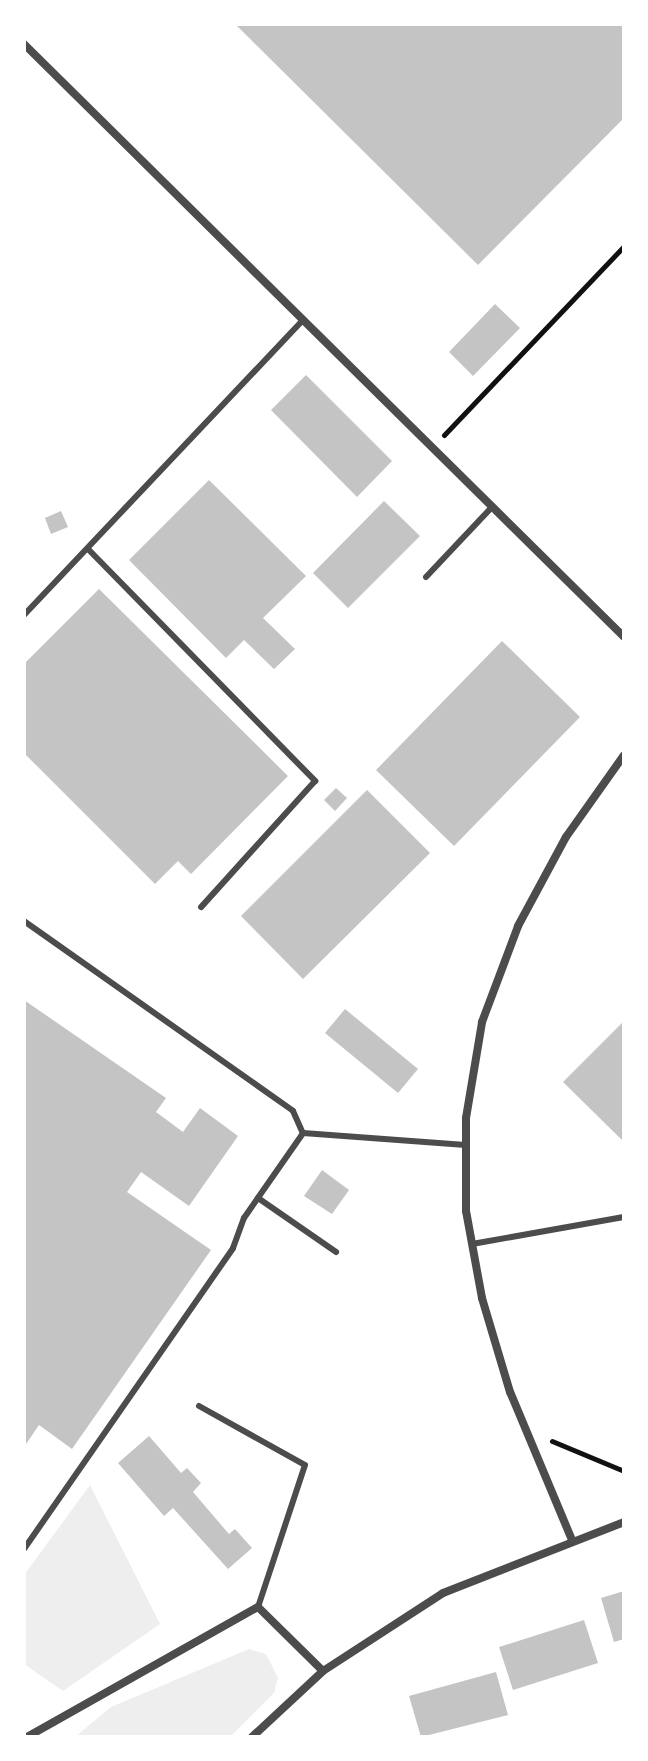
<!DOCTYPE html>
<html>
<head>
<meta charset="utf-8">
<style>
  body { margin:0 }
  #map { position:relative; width:648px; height:1761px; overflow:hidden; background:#fff; font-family:Georgia,serif }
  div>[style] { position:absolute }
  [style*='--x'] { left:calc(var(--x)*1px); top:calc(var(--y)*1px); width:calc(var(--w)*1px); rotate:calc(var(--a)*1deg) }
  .green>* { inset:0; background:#eee }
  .building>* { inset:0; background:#c4c4c4 }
  .path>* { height:5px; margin:-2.5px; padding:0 2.5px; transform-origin:2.5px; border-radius:2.5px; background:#111 }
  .service>* { height:6px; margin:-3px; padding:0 3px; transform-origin:3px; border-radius:3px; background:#4c4c4c }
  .minor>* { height:8px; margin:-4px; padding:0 4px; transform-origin:4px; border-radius:4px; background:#4c4c4c }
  span { translate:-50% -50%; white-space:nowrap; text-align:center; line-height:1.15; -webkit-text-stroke:6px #fff; paint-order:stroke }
  .frame { position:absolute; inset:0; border:26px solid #fff; pointer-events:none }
</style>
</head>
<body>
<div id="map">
  <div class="green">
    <i style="clip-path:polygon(90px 1485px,160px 1624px,63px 1691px,24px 1664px,24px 1575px)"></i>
    <i style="clip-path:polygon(249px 1649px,266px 1654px,278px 1678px,274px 1693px,230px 1737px,75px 1737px,111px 1707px)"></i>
  </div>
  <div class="building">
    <i style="clip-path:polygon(235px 24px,624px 24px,624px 118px,478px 265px)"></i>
    <i style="clip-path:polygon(495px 304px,520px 328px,473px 376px,449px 352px)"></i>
    <i style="clip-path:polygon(306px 375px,392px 461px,357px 497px,271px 410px)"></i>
    <i style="clip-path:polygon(209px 480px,306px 576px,263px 618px,295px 649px,274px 669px,244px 640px,226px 658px,129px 560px)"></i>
    <i style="clip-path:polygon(384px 501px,420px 536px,348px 608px,313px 573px)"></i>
    <i style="clip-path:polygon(61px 511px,68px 527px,51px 534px,45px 518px)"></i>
    <i style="clip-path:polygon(99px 589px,288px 776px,191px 874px,178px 861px,155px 884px,24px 753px,24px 664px)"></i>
    <i style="clip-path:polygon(502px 641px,580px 717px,454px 846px,376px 770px)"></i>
    <i style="clip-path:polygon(336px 788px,347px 798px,335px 811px,324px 800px)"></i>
    <i style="clip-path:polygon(367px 790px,430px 853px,303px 979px,241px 916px)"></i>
    <i style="clip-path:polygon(24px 1000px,166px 1098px,156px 1112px,183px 1132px,200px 1108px,238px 1136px,189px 1206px,141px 1172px,127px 1192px,211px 1250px,72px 1449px,39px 1425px,24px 1447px)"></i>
    <i style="clip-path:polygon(345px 1009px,418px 1069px,398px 1093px,325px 1033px)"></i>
    <i style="clip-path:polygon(624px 1021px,624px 1142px,563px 1082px)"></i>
    <i style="clip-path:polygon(322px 1170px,349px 1190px,332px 1214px,304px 1196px)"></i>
    <i style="clip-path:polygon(149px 1436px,181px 1473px,187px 1468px,201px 1483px,193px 1492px,229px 1534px,235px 1529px,252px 1548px,228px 1569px,173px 1508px,164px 1516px,118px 1463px)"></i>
    <i style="clip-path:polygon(624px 1591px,624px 1639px,614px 1642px,601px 1598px)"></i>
    <i style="clip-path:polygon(584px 1620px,598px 1663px,513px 1690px,499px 1647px)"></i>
    <i style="clip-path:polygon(496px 1672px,508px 1715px,421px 1737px,409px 1696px)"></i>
  </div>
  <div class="path">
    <i style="--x:444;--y:435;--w:261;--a:-46.4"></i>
    <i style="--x:552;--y:1441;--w:78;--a:22.6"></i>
  </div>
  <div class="service">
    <i style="--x:88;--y:549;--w:325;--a:45.6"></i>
    <i style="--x:315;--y:781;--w:170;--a:132.1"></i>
    <i style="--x:426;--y:577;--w:96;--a:-46.7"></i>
    <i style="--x:24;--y:615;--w:406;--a:-46.6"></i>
    <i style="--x:24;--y:921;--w:329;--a:35.2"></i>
    <i style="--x:293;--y:1111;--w:24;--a:66"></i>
    <i style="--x:258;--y:1198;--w:95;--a:34.7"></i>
    <i style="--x:472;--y:1244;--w:154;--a:-10.1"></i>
    <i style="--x:199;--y:1406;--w:121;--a:29.1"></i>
    <i style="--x:305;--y:1465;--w:150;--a:108.3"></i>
    <i style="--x:24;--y:1549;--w:366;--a:-55.2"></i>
    <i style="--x:233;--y:1248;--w:32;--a:-70"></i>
    <i style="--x:244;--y:1218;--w:103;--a:-55.2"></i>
    <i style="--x:303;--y:1133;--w:163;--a:4.2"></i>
  </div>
  <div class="minor">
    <i style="--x:24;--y:44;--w:844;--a:44.66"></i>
    <i style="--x:572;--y:1540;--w:160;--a:-112.7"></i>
    <i style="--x:510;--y:1392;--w:98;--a:-106.6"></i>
    <i style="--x:482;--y:1298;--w:88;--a:-100.4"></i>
    <i style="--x:466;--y:1211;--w:93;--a:-90"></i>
    <i style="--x:466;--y:1118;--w:97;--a:-80.5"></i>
    <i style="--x:482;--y:1022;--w:103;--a:-69.4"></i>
    <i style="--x:518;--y:926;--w:101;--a:-61.7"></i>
    <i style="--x:566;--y:837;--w:100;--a:-54.7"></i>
    <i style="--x:27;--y:1737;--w:265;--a:-29.4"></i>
    <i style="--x:258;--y:1607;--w:91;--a:44.6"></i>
    <i style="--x:252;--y:1737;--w:97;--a:-42.9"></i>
    <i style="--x:323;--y:1671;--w:143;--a:-33"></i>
    <i style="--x:443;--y:1593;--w:194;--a:-21.4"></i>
  </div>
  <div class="frame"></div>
</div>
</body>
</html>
